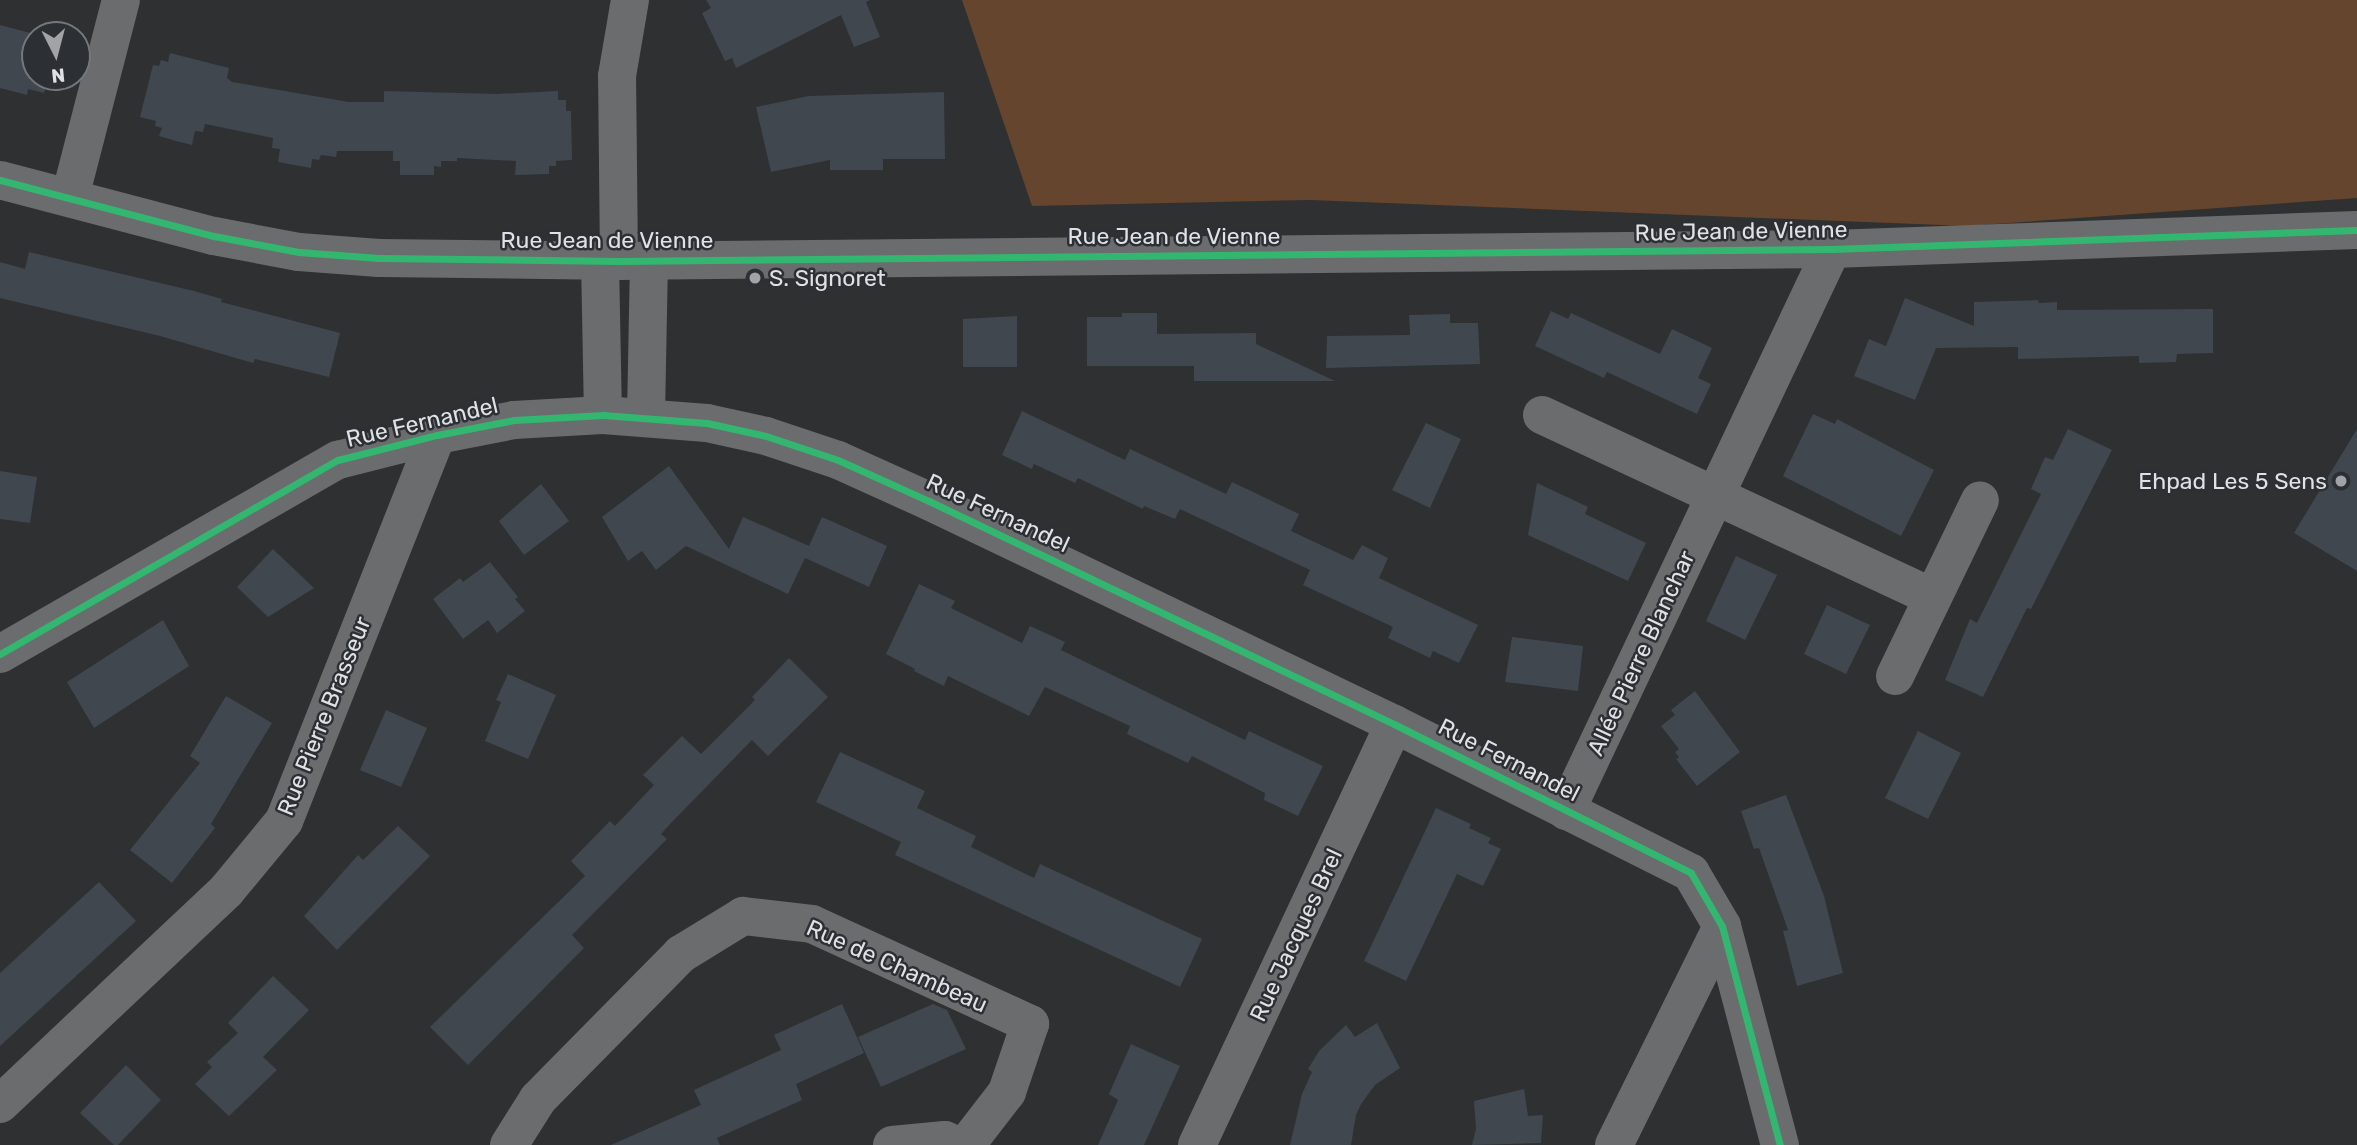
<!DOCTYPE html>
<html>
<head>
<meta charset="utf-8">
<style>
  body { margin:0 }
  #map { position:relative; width:2357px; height:1145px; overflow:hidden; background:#2e3032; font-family:Rubik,sans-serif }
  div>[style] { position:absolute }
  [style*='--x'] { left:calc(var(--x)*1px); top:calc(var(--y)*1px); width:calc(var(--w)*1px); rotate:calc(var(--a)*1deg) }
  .green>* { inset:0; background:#65452e }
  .building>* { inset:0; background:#40474f }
  .minor>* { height:38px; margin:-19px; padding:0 19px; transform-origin:19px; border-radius:19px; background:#6a6c6e }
  .cycleway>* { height:7px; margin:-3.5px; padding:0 3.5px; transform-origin:3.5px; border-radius:3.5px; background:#33b770 }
  .dots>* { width:19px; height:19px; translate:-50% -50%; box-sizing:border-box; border:4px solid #2c3034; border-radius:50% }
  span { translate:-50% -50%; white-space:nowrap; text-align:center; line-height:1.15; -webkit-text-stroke:5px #2c3034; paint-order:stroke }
  .street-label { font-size:23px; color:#dfe1e5 }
  .poi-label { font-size:23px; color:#dfe1e5 }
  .left { translate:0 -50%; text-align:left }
  .right { translate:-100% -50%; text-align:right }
  .north { position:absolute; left:21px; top:21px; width:70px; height:70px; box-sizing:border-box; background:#2c3034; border:2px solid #74777b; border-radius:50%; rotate:174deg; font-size:19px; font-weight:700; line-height:28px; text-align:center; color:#dfe1e5 }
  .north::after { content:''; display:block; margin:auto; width:24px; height:32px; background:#a1a3a6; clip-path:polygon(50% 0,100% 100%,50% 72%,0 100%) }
</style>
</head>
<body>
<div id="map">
  <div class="green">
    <i style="clip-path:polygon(962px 0,2357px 0,2357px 198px,1966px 226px,1310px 200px,1032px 206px)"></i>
  </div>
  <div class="building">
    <i style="clip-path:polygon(706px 0,870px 0,866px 2px,880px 37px,854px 47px,841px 15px,736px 68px,732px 58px,725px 61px,702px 13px,711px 8px)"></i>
    <i style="clip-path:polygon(0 25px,38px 35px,35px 35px,35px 77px,48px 77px,44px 93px,28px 89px,27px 95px,0 88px)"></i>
    <i style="clip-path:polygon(170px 53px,229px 68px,227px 78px,232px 82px,349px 102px,384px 102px,384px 91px,497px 94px,558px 91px,558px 100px,566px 100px,566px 111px,571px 111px,572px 160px,556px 161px,556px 166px,549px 166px,549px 174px,515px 175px,516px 161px,457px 158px,457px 161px,441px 161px,441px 167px,434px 166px,434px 175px,400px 175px,400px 161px,393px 161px,393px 151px,337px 151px,336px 157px,321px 155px,319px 160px,312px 159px,311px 168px,278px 162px,280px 149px,272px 148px,273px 138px,205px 124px,203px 132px,195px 131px,192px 145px,176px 141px,159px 136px,162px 128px,155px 126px,156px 121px,140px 117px,153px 65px,159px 66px,161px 60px,168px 62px)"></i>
    <i style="clip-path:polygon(944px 92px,945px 159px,883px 159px,883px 170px,830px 170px,830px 160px,771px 172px,756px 107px,809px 96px)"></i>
    <i style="clip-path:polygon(29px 252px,194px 291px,222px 299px,221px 302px,340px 333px,329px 377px,255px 359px,253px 363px,160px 336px,0 298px,0 262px,25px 269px)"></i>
    <i style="clip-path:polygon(1905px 298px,1974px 326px,1974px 302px,2038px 300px,2039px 303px,2057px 302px,2057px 310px,2213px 309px,2213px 353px,2177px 354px,2176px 362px,2139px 363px,2139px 356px,2018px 359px,2018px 347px,1936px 348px,1915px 400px,1854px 376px,1869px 339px,1886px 346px)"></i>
    <i style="clip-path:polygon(1551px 311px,1568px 319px,1571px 313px,1660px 354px,1672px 329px,1712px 348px,1698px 378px,1711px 384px,1697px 414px,1607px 372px,1604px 378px,1535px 346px)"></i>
    <i style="clip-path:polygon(1122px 313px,1157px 313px,1157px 334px,1256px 333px,1256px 344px,1335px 381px,1194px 381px,1194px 366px,1087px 366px,1087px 317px,1122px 317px)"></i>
    <i style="clip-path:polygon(1450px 314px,1450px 323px,1478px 323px,1480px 364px,1326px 368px,1327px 336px,1410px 335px,1409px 315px)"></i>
    <i style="clip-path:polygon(1017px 316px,1017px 367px,963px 367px,963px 319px)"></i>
    <i style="clip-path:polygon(1022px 411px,1125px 460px,1130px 449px,1226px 494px,1232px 482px,1299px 514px,1291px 531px,1353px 560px,1362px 545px,1388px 558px,1379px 578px,1478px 625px,1459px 663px,1433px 651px,1430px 658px,1388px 638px,1393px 627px,1303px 585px,1310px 570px,1180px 509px,1175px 519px,1144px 506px,1143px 509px,1078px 478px,1075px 483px,1034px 464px,1032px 469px,1002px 455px)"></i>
    <i style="clip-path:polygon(1813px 414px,1835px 424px,1837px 419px,1934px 470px,1901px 536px,1783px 476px)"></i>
    <i style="clip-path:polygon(1426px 423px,1461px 439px,1430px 508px,1392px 490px)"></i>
    <i style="clip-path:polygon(2068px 429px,2112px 450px,2031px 609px,2027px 608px,1983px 697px,1945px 680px,1970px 619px,1977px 623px,2041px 494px,2031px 489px,2045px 457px,2053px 460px)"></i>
    <i style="clip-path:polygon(2357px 429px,2357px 571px,2294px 533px)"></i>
    <i style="clip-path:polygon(669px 466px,729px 549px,743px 517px,809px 546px,822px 517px,887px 546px,869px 587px,805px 558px,788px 594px,686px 546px,656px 570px,642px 551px,628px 561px,602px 517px)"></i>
    <i style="clip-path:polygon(0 471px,37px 477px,30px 523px,0 519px)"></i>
    <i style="clip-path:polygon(1537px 483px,1588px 507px,1585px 514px,1646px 543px,1628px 581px,1528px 535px)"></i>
    <i style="clip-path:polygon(541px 484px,569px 521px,524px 555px,499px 521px)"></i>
    <i style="clip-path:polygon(273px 549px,314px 588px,268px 617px,237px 587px)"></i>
    <i style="clip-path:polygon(1736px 556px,1777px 575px,1745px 640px,1706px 621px)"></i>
    <i style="clip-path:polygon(490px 562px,518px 597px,515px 599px,525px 611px,497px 633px,488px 620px,463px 639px,433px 599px,460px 578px,463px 582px)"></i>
    <i style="clip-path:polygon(919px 584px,955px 601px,951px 608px,1022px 643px,1030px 626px,1065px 642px,1061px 650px,1245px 740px,1249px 731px,1323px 766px,1298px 816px,1264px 800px,1265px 793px,1192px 756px,1188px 763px,1127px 734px,1130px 726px,1045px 687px,1029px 716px,948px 676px,944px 686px,914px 671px,915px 669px,886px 654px)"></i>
    <i style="clip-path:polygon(1827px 605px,1870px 625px,1846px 674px,1804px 654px)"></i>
    <i style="clip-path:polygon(163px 620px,189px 666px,94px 728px,67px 682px)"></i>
    <i style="clip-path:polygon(1512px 637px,1583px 646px,1578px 691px,1505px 682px)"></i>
    <i style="clip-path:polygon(789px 658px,828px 697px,768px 756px,752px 740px,672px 822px,661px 834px,667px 839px,572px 935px,584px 948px,468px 1065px,430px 1027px,585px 876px,571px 861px,610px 821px,615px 826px,654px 785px,643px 775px,682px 736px,701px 754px,755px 700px,752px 697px)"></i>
    <i style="clip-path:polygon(508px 674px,556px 695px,528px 759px,485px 741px,501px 702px,496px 700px)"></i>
    <i style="clip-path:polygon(1695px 691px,1740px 752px,1697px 786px,1676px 759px,1679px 757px,1675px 752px,1679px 749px,1661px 726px,1675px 715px,1671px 710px)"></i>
    <i style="clip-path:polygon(226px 696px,272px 723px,211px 824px,215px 828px,172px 883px,130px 850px,200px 763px,190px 756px)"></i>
    <i style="clip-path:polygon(386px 710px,427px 728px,401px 787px,360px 770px)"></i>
    <i style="clip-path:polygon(1918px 731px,1961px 753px,1928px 819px,1885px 798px)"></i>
    <i style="clip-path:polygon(840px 752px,925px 791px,917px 808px,976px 836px,971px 847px,1034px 878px,1040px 864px,1202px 939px,1180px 987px,895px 855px,901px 842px,816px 802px)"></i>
    <i style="clip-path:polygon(1786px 795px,1824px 896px,1843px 973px,1797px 986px,1783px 931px,1788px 930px,1759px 848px,1754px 849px,1741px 811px)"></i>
    <i style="clip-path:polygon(1436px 808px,1471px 824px,1469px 828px,1491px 838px,1488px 843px,1501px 849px,1483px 886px,1457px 874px,1406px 981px,1364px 961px)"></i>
    <i style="clip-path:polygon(398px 826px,430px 856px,337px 950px,304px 916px,358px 855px,363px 860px)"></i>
    <i style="clip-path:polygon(99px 882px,136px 921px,0 1046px,0 973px)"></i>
    <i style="clip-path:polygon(273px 976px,309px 1010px,263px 1057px,277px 1070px,229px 1116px,195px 1084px,212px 1067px,207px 1062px,238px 1033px,228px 1023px)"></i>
    <i style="clip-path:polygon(842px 1004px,864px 1053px,796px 1084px,802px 1100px,717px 1138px,720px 1145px,611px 1145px,701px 1105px,694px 1090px,781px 1050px,774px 1035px)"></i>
    <i style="clip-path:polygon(933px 1004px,947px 1010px,966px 1049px,881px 1087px,858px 1037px)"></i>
    <i style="clip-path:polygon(1377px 1023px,1400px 1068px,1375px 1085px,1361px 1104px,1356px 1115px,1351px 1145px,1290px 1145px,1302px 1094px,1312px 1072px,1308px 1069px,1319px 1051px,1346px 1025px,1355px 1037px)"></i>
    <i style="clip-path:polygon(1131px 1044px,1180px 1066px,1144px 1145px,1098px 1145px,1118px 1100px,1109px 1094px)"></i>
    <i style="clip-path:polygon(126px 1065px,161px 1100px,118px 1145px,114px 1145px,80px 1113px)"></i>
    <i style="clip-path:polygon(1524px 1089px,1528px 1116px,1543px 1115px,1541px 1143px,1472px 1145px,1476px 1129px,1474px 1101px)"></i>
  </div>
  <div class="minor">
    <i style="--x:0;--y:180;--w:221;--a:14.7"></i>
    <i style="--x:214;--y:236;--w:86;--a:10.7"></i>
    <i style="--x:299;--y:252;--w:80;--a:4.3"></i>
    <i style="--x:379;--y:258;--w:240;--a:0.7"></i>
    <i style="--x:619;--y:261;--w:1213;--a:-0.57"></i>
    <i style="--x:1832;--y:249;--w:525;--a:-2.07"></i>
    <i style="--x:70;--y:197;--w:203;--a:-75.5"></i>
    <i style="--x:600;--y:260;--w:155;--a:88.9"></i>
    <i style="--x:619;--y:261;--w:185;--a:-90.6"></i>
    <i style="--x:617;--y:76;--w:77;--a:-80.3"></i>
    <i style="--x:1542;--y:415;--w:431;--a:25"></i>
    <i style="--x:646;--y:416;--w:156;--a:-88.9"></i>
    <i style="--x:0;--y:654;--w:390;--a:-29.9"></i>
    <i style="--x:338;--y:460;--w:102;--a:-14.2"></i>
    <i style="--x:437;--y:435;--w:78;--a:-11"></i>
    <i style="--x:514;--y:420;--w:89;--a:-3.2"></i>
    <i style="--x:603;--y:415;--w:104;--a:4.4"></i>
    <i style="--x:707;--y:423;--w:60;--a:12.4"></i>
    <i style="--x:766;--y:436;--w:76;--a:18.4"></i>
    <i style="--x:838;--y:460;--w:100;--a:24.3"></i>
    <i style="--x:929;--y:501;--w:516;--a:25.62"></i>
    <i style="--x:1394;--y:724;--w:332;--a:26.6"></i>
    <i style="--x:1691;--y:873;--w:61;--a:59.7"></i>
    <i style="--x:1722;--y:926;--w:227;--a:75.2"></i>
    <i style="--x:1895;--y:676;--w:195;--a:-64.2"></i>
    <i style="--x:1566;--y:811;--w:622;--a:-64.67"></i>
    <i style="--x:0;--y:1104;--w:311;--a:-43.3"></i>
    <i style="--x:226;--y:891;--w:91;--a:-50.4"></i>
    <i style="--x:284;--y:821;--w:415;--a:-68.4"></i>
    <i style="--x:509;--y:1145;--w:54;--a:-57.8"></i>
    <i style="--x:538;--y:1099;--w:204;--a:-45.4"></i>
    <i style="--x:681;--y:954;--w:73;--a:-31.5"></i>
    <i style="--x:743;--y:916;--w:69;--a:6.6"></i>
    <i style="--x:812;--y:924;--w:240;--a:24.6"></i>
    <i style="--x:1030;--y:1024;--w:72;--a:108.7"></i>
    <i style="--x:1007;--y:1092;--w:67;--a:127.7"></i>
    <i style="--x:892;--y:1145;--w:53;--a:-5.4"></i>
    <i style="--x:945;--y:1140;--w:12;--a:24"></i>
    <i style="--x:1197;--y:1145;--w:465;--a:-64.9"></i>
    <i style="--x:1614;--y:1145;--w:244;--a:-63.7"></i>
  </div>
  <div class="cycleway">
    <i style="--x:0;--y:180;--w:221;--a:14.7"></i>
    <i style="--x:214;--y:236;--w:86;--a:10.7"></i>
    <i style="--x:299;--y:252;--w:80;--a:4.3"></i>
    <i style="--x:379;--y:258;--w:240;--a:0.7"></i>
    <i style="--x:619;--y:261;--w:1213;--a:-0.57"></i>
    <i style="--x:1832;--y:249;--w:525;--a:-2.07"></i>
    <i style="--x:0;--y:654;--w:390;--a:-29.9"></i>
    <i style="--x:338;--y:460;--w:102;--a:-14.2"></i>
    <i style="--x:437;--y:435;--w:78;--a:-11"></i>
    <i style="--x:514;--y:420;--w:89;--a:-3.2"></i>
    <i style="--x:603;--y:415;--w:104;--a:4.4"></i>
    <i style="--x:707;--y:423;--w:60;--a:12.4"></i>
    <i style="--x:766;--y:436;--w:76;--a:18.4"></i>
    <i style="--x:838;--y:460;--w:100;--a:24.3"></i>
    <i style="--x:929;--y:501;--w:516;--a:25.62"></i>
    <i style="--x:1394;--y:724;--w:332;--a:26.6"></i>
    <i style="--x:1691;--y:873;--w:61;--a:59.7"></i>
    <i style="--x:1722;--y:926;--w:227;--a:75.2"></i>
  </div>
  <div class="dots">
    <i style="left:755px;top:278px;background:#a1a3a6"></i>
    <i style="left:2341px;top:481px;background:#a1a3a6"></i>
  </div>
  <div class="street-label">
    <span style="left:1741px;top:231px;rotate:-1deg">Rue Jean de Vienne</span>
    <span style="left:1174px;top:236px">Rue Jean de Vienne</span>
    <span style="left:607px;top:240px">Rue Jean de Vienne</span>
    <span style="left:422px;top:422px;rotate:-13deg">Rue Fernandel</span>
    <span style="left:998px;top:513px;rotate:25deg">Rue Fernandel</span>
    <span style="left:1641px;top:653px;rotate:-65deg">Allée Pierre Blanchar</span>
    <span style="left:324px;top:716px;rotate:-68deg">Rue Pierre Brasseur</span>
    <span style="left:1509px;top:760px;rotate:27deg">Rue Fernandel</span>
    <span style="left:1296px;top:935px;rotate:-65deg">Rue Jacques Brel</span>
    <span style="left:897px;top:966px;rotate:24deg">Rue de Chambeau</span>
  </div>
  <div class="poi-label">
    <span class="left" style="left:769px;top:278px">S. Signoret</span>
    <span class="right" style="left:2327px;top:481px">Ehpad Les 5 Sens</span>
  </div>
  <div class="north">N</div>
</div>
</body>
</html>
